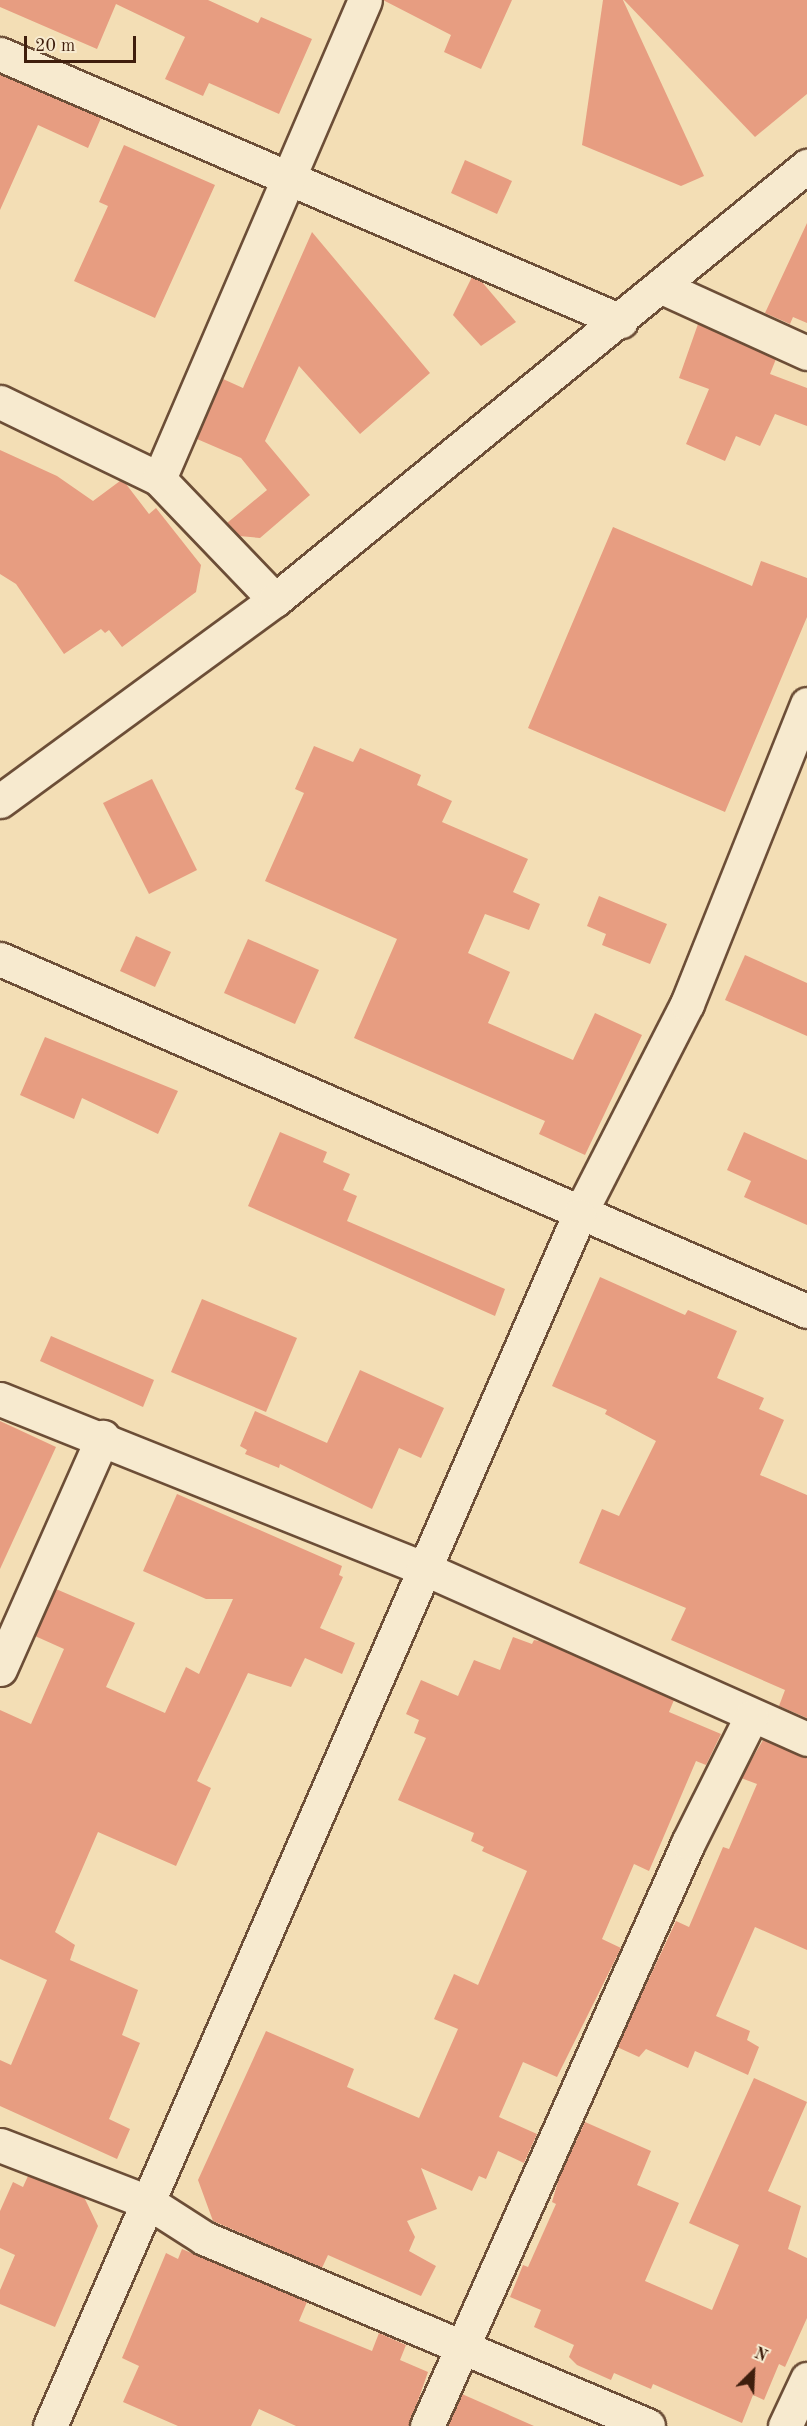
<!DOCTYPE html>
<html>
<head>
<meta charset="utf-8">
<style>
  body { margin:0 }
  #map { position:relative; width:807px; height:2426px; overflow:hidden; background:#f3deb5; font-family:"Old Standard TT",serif }
  div>[style] { position:absolute }
  [style*='--x'] { left:calc(var(--x)*1px); top:calc(var(--y)*1px); width:calc(var(--w)*1px); rotate:calc(var(--a)*1deg) }
  .building>* { inset:0; background:#e79d81 }
  .roads { filter:drop-shadow(2px 0 #6c4e37) drop-shadow(-2px 0 #6c4e37) drop-shadow(0 2px #6c4e37) drop-shadow(0 -2px #6c4e37) }
  .minor>* { height:33px; margin:-16.5px; padding:0 16.5px; transform-origin:16.5px; border-radius:16.5px; background:#f7eacf }
  .tertiary>* { height:33px; margin:-16.5px; padding:0 16.5px; transform-origin:16.5px; border-radius:16.5px; background:#f7eacf }
  span { translate:-50% -50%; white-space:nowrap; text-align:center; line-height:1.15; -webkit-text-stroke:6px #f7eacf; paint-order:stroke }
  .north { position:absolute; left:723px; top:2342px; width:60px; height:60px; -webkit-text-stroke:4px #f7eacf; paint-order:stroke; rotate:24deg; font-size:16px; font-weight:700; line-height:24px; text-align:center; color:#3f1e0d }
  .north::after { content:''; display:block; margin:auto; width:21px; height:27px; background:#3f1e0d; clip-path:polygon(50% 0,100% 100%,50% 72%,0 100%) }
  .scale { position:absolute; left:24px; top:36px; width:112px; height:27px; box-sizing:border-box; border:3px solid #3f1e0d; border-top:0; padding-left:8px; font-size:18px; line-height:21px; white-space:nowrap; color:#3f1e0d; -webkit-text-stroke:4px #f7eacf; paint-order:stroke }
</style>
</head>
<body>
<div id="map">
  <div class="building">
    <i style="clip-path:polygon(0 0,208px 0,258px 23px,261px 17px,312px 39px,279px 114px,209px 83px,203px 96px,165px 79px,185px 37px,116px 4px,97px 49px,0 7px)"></i>
    <i style="clip-path:polygon(383px 0,512px 0,481px 69px,444px 52px,451px 35px)"></i>
    <i style="clip-path:polygon(603px 0,623px 0,704px 176px,681px 186px,582px 145px)"></i>
    <i style="clip-path:polygon(624px 0,807px 0,807px 94px,755px 137px)"></i>
    <i style="clip-path:polygon(0 74px,101px 118px,88px 148px,38px 125px,0 210px)"></i>
    <i style="clip-path:polygon(124px 145px,215px 185px,155px 318px,74px 281px,108px 206px,99px 202px)"></i>
    <i style="clip-path:polygon(465px 160px,512px 181px,497px 214px,451px 193px)"></i>
    <i style="clip-path:polygon(807px 223px,807px 323px,793px 317px,790px 324px,765px 313px)"></i>
    <i style="clip-path:polygon(312px 232px,430px 373px,360px 434px,299px 366px,265px 441px,310px 495px,260px 538px,239px 536px,227px 523px,267px 490px,241px 458px,197px 439px,223px 379px,243px 388px)"></i>
    <i style="clip-path:polygon(472px 277px,482px 282px,516px 322px,481px 346px,453px 315px)"></i>
    <i style="clip-path:polygon(698px 324px,776px 359px,770px 374px,807px 388px,807px 426px,775px 414px,760px 446px,736px 436px,725px 461px,686px 444px,709px 389px,679px 378px)"></i>
    <i style="clip-path:polygon(0 450px,57px 476px,93px 501px,120px 481px,126px 484px,149px 514px,156px 508px,201px 565px,196px 592px,122px 647px,109px 630px,105px 633px,101px 629px,64px 654px,16px 584px,0 574px)"></i>
    <i style="clip-path:polygon(613px 527px,752px 586px,761px 561px,807px 578px,807px 617px,725px 812px,528px 728px)"></i>
    <i style="clip-path:polygon(314px 746px,353px 762px,360px 748px,421px 775px,417px 785px,452px 801px,442px 822px,528px 859px,513px 892px,540px 904px,529px 930px,485px 914px,468px 953px,510px 972px,488px 1023px,573px 1060px,595px 1013px,642px 1035px,585px 1155px,539px 1134px,545px 1121px,354px 1038px,397px 939px,265px 881px,304px 793px,295px 789px)"></i>
    <i style="clip-path:polygon(152px 779px,197px 870px,149px 894px,103px 803px)"></i>
    <i style="clip-path:polygon(599px 896px,667px 924px,650px 964px,602px 945px,606px 934px,587px 926px)"></i>
    <i style="clip-path:polygon(136px 936px,171px 952px,155px 987px,120px 971px)"></i>
    <i style="clip-path:polygon(248px 939px,319px 970px,295px 1024px,224px 993px)"></i>
    <i style="clip-path:polygon(745px 955px,807px 983px,807px 1036px,725px 1000px)"></i>
    <i style="clip-path:polygon(45px 1037px,178px 1091px,158px 1134px,82px 1098px,74px 1119px,20px 1095px)"></i>
    <i style="clip-path:polygon(280px 1132px,327px 1152px,323px 1162px,350px 1174px,343px 1190px,357px 1196px,347px 1221px,505px 1289px,495px 1316px,248px 1206px)"></i>
    <i style="clip-path:polygon(744px 1132px,807px 1160px,807px 1225px,744px 1197px,751px 1181px,727px 1170px)"></i>
    <i style="clip-path:polygon(600px 1277px,685px 1315px,688px 1310px,737px 1331px,717px 1378px,764px 1398px,759px 1409px,784px 1420px,760px 1475px,807px 1495px,807px 1718px,779px 1706px,785px 1690px,671px 1640px,686px 1608px,579px 1563px,602px 1509px,619px 1516px,656px 1441px,605px 1414px,607px 1410px,552px 1386px)"></i>
    <i style="clip-path:polygon(202px 1299px,297px 1338px,266px 1412px,171px 1372px)"></i>
    <i style="clip-path:polygon(51px 1336px,154px 1380px,143px 1407px,40px 1361px)"></i>
    <i style="clip-path:polygon(360px 1370px,444px 1408px,421px 1458px,399px 1448px,372px 1509px,280px 1464px,279px 1468px,245px 1454px,247px 1450px,240px 1446px,255px 1411px,327px 1443px)"></i>
    <i style="clip-path:polygon(0 1421px,56px 1447px,0 1569px)"></i>
    <i style="clip-path:polygon(177px 1494px,342px 1566px,339px 1575px,343px 1577px,320px 1628px,355px 1643px,342px 1674px,305px 1658px,291px 1687px,248px 1673px,197px 1781px,211px 1788px,176px 1866px,98px 1832px,55px 1932px,75px 1945px,70px 1960px,138px 1990px,122px 2035px,140px 2043px,109px 2119px,130px 2129px,117px 2159px,0 2106px,0 2060px,11px 2065px,47px 1980px,0 1959px,0 1710px,31px 1724px,64px 1649px,35px 1636px,56px 1589px,135px 1623px,106px 1687px,165px 1713px,186px 1667px,199px 1674px,233px 1599px,206px 1599px,143px 1571px)"></i>
    <i style="clip-path:polygon(513px 1637px,532px 1644px,534px 1640px,544px 1642px,674px 1700px,669px 1712px,721px 1734px,706px 1765px,696px 1761px,649px 1871px,634px 1864px,602px 1939px,621px 1948px,557px 2077px,523px 2062px,499px 2117px,537px 2134px,524px 2163px,498px 2151px,486px 2179px,479px 2176px,472px 2191px,421px 2168px,437px 2209px,407px 2221px,415px 2237px,409px 2251px,436px 2266px,421px 2296px,328px 2255px,322px 2268px,213px 2221px,198px 2180px,266px 2031px,354px 2069px,347px 2087px,419px 2118px,458px 2029px,434px 2019px,454px 1974px,478px 1985px,527px 1871px,482px 1851px,484px 1847px,471px 1841px,474px 1833px,398px 1800px,426px 1738px,414px 1733px,419px 1720px,406px 1714px,421px 1680px,458px 1696px,474px 1660px,500px 1670px)"></i>
    <i style="clip-path:polygon(763px 1740px,807px 1757px,807px 1950px,755px 1927px,716px 2016px,750px 2031px,747px 2040px,759px 2047px,748px 2075px,695px 2051px,688px 2068px,646px 2049px,639px 2057px,617px 2047px,676px 1921px,689px 1927px,723px 1847px,729px 1849px,757px 1784px,741px 1778px)"></i>
    <i style="clip-path:polygon(754px 2078px,807px 2102px,768px 2191px,801px 2206px,788px 2249px,807px 2258px,807px 2318px,785px 2367px,779px 2364px,764px 2400px,753px 2395px,742px 2423px,653px 2384px,651px 2389px,614px 2373px,611px 2380px,577px 2365px,569px 2357px,574px 2345px,534px 2327px,541px 2310px,510px 2297px,523px 2265px,528px 2267px,556px 2204px,552px 2202px,559px 2178px,585px 2122px,651px 2151px,637px 2185px,679px 2203px,645px 2281px,712px 2310px,739px 2245px,689px 2223px)"></i>
    <i style="clip-path:polygon(28px 2176px,84px 2197px,98px 2226px,55px 2327px,0 2304px,0 2290px,15px 2255px,0 2248px,0 2211px,13px 2182px,23px 2187px)"></i>
    <i style="clip-path:polygon(182px 2249px,307px 2302px,299px 2321px,372px 2351px,379px 2333px,406px 2345px,400px 2360px,428px 2372px,409px 2426px,296px 2426px,259px 2409px,251px 2426px,178px 2426px,123px 2402px,139px 2366px,122px 2358px,166px 2253px,178px 2259px)"></i>
    <i style="clip-path:polygon(462px 2394px,534px 2426px,448px 2426px)"></i>
  </div>
  <div class="roads">
    <div class="minor">
      <i style="--x:0;--y:54;--w:676;--a:23.27"></i>
      <i style="--x:662;--y:287;--w:159;--a:24.5"></i>
      <i style="--x:0;--y:402;--w:177;--a:25.8"></i>
      <i style="--x:275;--y:600;--w:168;--a:-133.8"></i>
      <i style="--x:159;--y:479;--w:521;--a:-66.73"></i>
      <i style="--x:579;--y:1215;--w:237;--a:-62.9"></i>
      <i style="--x:687;--y:1004;--w:323;--a:-68.2"></i>
      <i style="--x:0;--y:1399;--w:456;--a:21.8"></i>
      <i style="--x:423;--y:1568;--w:420;--a:24"></i>
      <i style="--x:0;--y:1669;--w:254;--a:-66.1"></i>
      <i style="--x:0;--y:2145;--w:159;--a:21.1"></i>
      <i style="--x:148;--y:2202;--w:67;--a:32.7"></i>
      <i style="--x:204;--y:2238;--w:482;--a:22.9"></i>
      <i style="--x:427;--y:2426;--w:639;--a:-65.88"></i>
      <i style="--x:688;--y:1843;--w:141;--a:-63.4"></i>
      <i style="--x:785;--y:2426;--w:52;--a:-64.9"></i>
    </div>
    <div class="tertiary">
      <i style="--x:0;--y:801;--w:341;--a:-36.2"></i>
      <i style="--x:275;--y:600;--w:687;--a:-39.21"></i>
      <i style="--x:0;--y:959;--w:880;--a:23.57"></i>
      <i style="--x:50;--y:2426;--w:1321;--a:-66.4"></i>
    </div>
  </div>
  <div class="north">N</div>
  <div class="scale">20 m</div>
</div>
</body>
</html>
